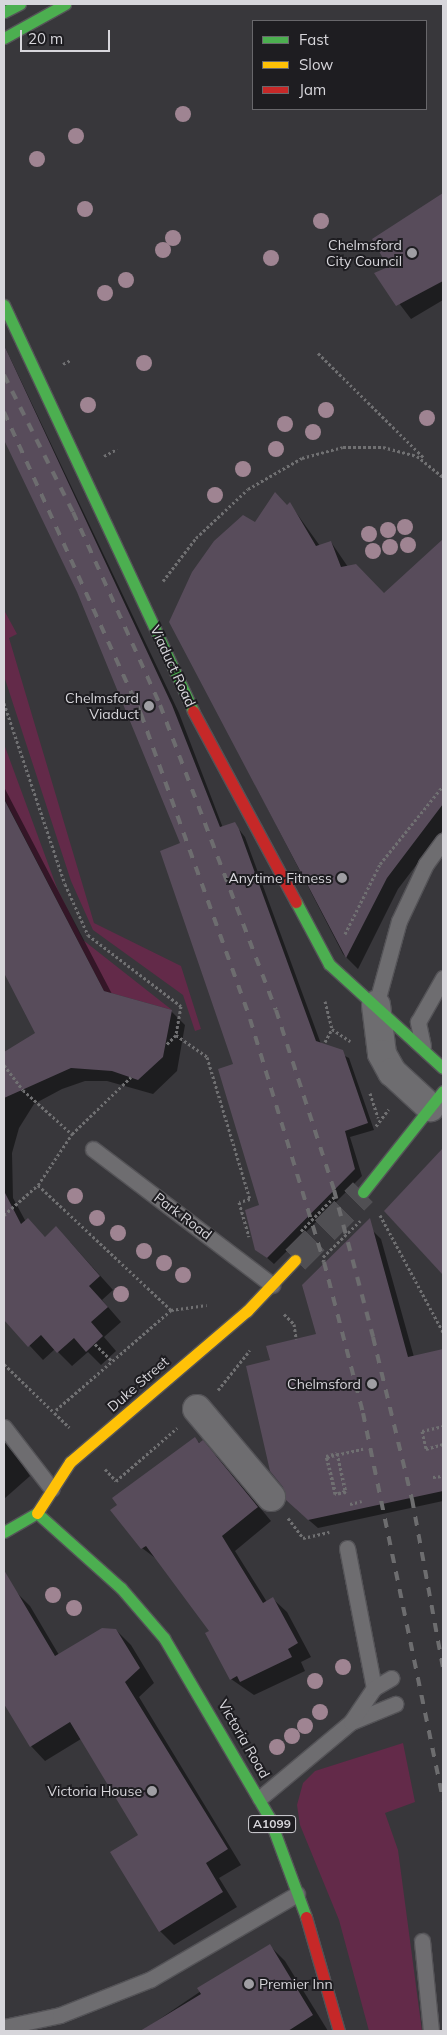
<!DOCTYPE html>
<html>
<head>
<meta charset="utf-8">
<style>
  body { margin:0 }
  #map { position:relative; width:447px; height:2035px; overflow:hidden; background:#38373b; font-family:Mulish,sans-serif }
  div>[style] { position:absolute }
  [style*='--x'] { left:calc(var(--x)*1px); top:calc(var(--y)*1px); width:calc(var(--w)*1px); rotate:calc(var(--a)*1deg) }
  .green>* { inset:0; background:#632a49 }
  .shadow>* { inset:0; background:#0007 }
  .building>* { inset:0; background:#584c5b }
  .secondary-tunnel>* { height:28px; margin-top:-14px; transform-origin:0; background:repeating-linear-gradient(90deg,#504f53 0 28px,transparent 0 42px) }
  .path>* { height:3px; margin-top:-1.5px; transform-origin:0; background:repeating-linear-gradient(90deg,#707072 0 2.5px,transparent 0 5px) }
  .roads { filter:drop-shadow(1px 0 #545357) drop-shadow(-1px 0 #545357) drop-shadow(0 1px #545357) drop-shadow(0 -1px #545357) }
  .lane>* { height:15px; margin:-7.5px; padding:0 7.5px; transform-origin:7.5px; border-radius:7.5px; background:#6e6d70 }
  .street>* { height:28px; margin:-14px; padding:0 14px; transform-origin:14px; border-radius:14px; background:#6e6d70 }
  .fast>* { height:11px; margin:-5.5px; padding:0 5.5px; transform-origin:5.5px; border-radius:5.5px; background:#4caf50 }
  .slow>* { height:11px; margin:-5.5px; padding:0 5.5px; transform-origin:5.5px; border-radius:5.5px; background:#ffc107 }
  .jam>* { height:11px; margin:-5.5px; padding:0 5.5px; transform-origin:5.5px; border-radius:5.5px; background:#c62828 }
  .rail>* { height:4px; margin-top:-2px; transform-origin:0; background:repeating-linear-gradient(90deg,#6d6d6f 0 9px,transparent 0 18px) }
  .trees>* { width:16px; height:16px; margin:-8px; border-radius:50%; background:#9f8492 }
  .dots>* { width:14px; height:14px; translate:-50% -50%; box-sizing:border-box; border:2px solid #1e1d21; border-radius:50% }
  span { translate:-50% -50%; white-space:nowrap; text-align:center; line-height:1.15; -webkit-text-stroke:4px #1e1d21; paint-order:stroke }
  .shield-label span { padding:1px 4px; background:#1e1d21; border:1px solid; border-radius:4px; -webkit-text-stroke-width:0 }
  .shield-label { font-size:12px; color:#d7d6db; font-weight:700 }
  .poi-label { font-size:14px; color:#d7d6db }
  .right { translate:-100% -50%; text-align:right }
  .left { translate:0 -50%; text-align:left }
  .street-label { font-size:14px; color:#d7d6db }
  .frame { position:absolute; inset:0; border:5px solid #d7d6db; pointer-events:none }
  .legend { position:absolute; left:252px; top:20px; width:175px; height:90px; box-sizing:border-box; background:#1e1d21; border:1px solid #68676b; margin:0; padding:6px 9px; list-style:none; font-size:15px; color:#d7d6db }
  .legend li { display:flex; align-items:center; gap:10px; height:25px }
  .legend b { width:25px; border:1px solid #68676b }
  .scale { position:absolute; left:20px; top:30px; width:90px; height:22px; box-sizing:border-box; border:2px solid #d7d6db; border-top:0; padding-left:6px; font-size:15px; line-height:18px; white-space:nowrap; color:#d7d6db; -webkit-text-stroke:4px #1e1d21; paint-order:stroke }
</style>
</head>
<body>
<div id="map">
  <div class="green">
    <i style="clip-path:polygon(4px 610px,17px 634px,9px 638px,94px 923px,181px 966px,201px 1029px,195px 1031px,183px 995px,93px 930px,71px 881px,4px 676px)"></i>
    <i style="clip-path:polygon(4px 744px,57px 888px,83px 940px,172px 1010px,104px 991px,4px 798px)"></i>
    <i style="clip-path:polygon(403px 1743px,415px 1802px,385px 1813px,398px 1850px,422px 2031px,369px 2031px,339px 1920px,300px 1825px,297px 1805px,303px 1783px,315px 1771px)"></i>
  </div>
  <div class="shadow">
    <i style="clip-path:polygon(443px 195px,443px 300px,411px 319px,376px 273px,390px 268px,374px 239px)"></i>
    <i style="clip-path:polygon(4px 345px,179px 713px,223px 828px,234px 823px,245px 837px,321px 1044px,349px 1058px,374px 1130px,350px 1137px,362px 1176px,274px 1264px,257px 1249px,260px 1206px,235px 1065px,181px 843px,89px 616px,4px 438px)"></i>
    <i style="clip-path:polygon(290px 504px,320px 546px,331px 542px,348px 567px,384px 595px,443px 540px,443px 830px,398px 889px,358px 969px,343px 954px,171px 622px,256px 523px)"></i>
    <i style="clip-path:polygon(4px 787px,112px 994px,171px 1011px,185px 1025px,177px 1071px,153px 1094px,107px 1081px,85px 1081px,62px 1089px,34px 1104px,19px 1128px,12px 1153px,13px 1198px,26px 1222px,46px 1238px,70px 1242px,113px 1290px,102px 1300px,121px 1322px,104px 1337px,116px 1351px,101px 1365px,88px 1352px,72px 1366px,55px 1349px,43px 1360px,4px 1318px,4px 1055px,37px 1033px,4px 971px)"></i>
    <i style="clip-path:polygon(443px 1151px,443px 1274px,386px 1211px)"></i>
    <i style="clip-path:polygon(372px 1230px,381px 1239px,414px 1357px,443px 1352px,443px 1501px,318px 1528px,296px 1509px,271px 1361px,317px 1335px)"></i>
    <i style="clip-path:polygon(4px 1438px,30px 1476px,4px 1499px)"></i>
    <i style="clip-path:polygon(195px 1439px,219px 1458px,271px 1521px,235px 1551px,267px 1602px,273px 1599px,287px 1612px,311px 1657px,301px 1662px,305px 1671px,254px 1695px,231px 1679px,211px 1631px,158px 1560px,142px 1548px)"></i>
    <i style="clip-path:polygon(4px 1589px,15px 1591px,30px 1606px,59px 1655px,116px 1630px,131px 1645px,154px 1683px,139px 1697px,241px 1865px,219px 1878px,237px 1907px,174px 1945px,160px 1931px,140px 1835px,81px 1739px,45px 1761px,31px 1746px,4px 1702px)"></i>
    <i style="clip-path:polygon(269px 1945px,285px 1961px,328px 2031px,142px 2031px)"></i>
  </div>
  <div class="building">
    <i style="clip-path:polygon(443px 193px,443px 281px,396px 306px,374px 273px,388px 267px,372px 239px)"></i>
    <i style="clip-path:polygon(4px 345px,172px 705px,220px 827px,235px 822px,239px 829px,316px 1041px,343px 1050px,368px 1123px,345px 1131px,355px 1169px,267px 1258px,255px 1250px,245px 1210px,259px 1205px,218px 1069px,233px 1064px,160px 851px,180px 843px,77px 592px,4px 440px)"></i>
    <i style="clip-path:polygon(275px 492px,287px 505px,290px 502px,316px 546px,331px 541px,341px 567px,356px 564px,384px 593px,443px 539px,443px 804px,387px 878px,346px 958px,169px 622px,192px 572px,214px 541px,243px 515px,255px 522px)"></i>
    <i style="clip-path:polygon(4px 799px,104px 991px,172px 1010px,163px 1057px,138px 1080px,112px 1071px,71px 1068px,4px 1098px,4px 1052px,35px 1033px,4px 973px)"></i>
    <i style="clip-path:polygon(443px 1148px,443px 1275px,384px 1211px)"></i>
    <i style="clip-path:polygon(4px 1191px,21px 1224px,28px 1218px,45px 1237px,56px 1226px,100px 1276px,89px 1286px,108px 1307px,91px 1322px,103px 1336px,86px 1352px,74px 1338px,57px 1353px,41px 1335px,28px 1347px,4px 1320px)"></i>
    <i style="clip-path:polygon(370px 1218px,408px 1357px,443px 1349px,443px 1491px,308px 1520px,286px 1500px,283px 1487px,270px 1471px,246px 1366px,270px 1360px,266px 1346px,316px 1334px,302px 1285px)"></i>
    <i style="clip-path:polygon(195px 1437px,199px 1443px,203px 1440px,258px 1507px,222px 1536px,263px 1603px,273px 1597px,298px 1643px,288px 1649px,292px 1657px,240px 1682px,237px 1676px,230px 1680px,205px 1633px,209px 1631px,146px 1546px,141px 1549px,110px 1510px,117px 1505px,112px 1498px)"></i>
    <i style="clip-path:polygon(4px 1570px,55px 1656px,102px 1628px,116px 1629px,140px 1668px,125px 1682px,228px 1849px,206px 1863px,223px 1892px,159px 1932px,110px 1852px,138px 1835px,70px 1722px,30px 1747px,4px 1704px)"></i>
    <i style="clip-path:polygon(270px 1944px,313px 2015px,288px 2031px,140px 2031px,201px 1994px,197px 1988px)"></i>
  </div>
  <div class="secondary-tunnel">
    <i style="--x:295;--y:1260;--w:96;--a:-45"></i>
  </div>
  <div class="path">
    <i style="--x:318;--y:353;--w:149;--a:44.7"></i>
    <i style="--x:63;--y:364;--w:9;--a:-27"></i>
    <i style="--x:104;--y:456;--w:15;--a:-28"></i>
    <i style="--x:163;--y:581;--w:54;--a:-52.5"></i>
    <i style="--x:196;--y:538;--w:71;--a:-43.3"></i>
    <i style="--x:248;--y:489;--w:62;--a:-29.9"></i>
    <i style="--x:302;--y:458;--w:42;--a:-15"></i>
    <i style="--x:343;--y:447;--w:40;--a:0"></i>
    <i style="--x:383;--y:447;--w:35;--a:15"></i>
    <i style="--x:417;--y:456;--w:33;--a:39"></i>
    <i style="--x:4;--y:703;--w:191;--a:71.4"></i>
    <i style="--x:65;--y:884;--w:56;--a:65.7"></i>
    <i style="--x:88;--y:935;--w:117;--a:37.4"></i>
    <i style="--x:181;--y:1006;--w:29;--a:100"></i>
    <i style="--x:176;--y:1035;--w:14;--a:135"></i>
    <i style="--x:345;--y:934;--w:78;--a:-63.4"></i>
    <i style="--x:380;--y:864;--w:100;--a:-51.1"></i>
    <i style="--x:325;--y:1001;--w:29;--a:76"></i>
    <i style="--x:332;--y:1029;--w:22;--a:34"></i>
    <i style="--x:176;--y:1035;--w:38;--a:35"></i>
    <i style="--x:207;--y:1057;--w:148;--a:73.2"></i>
    <i style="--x:250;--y:1199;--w:11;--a:165"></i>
    <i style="--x:239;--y:1202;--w:36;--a:74"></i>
    <i style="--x:325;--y:1042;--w:15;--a:-62"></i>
    <i style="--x:4;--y:1065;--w:31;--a:53"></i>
    <i style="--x:23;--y:1090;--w:67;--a:42"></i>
    <i style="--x:370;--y:1093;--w:26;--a:72"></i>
    <i style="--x:376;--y:1126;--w:21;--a:-53"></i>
    <i style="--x:38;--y:1185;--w:183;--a:43.2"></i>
    <i style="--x:4;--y:1215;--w:45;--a:-41.4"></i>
    <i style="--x:38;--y:1185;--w:61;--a:-56.3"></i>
    <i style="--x:72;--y:1134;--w:82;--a:-44"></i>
    <i style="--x:380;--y:1215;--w:133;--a:61.7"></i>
    <i style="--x:301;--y:1231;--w:49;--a:-45.8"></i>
    <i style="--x:323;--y:1257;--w:52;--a:-44.2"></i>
    <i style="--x:284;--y:1314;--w:14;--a:45"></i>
    <i style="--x:294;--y:1324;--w:15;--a:82"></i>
    <i style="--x:95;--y:1344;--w:23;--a:45"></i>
    <i style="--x:4;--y:1364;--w:91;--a:44.1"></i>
    <i style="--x:218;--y:1390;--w:51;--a:-51.3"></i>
    <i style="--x:56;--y:1410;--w:152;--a:-41"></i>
    <i style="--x:171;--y:1310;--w:36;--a:-8"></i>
    <i style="--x:422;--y:1431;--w:22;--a:-13"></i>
    <i style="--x:422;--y:1431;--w:18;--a:77"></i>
    <i style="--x:426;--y:1449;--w:18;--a:-16"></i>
    <i style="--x:337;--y:1453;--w:40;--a:77"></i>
    <i style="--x:346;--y:1492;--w:11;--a:170"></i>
    <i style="--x:335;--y:1494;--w:39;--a:-103"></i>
    <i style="--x:326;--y:1456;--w:11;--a:-15"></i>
    <i style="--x:337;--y:1453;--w:39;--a:78"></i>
    <i style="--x:345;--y:1491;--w:9;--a:162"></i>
    <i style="--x:336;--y:1494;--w:38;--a:-104"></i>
    <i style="--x:327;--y:1457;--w:37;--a:-13"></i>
    <i style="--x:105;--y:1469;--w:16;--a:47"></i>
    <i style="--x:116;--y:1481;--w:81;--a:-41"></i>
    <i style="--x:433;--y:1477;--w:10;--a:-6"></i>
    <i style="--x:350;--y:1504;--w:12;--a:-14"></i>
    <i style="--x:288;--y:1518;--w:25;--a:53"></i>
    <i style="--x:303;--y:1538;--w:27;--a:-13"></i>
  </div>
  <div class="roads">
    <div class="lane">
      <i style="--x:376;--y:1005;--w:87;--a:-74.7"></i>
      <i style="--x:399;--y:921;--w:63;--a:-64.7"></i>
      <i style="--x:426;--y:864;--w:29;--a:-54"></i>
      <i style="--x:423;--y:1046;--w:25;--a:-102"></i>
      <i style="--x:418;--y:1022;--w:51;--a:-60.4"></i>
      <i style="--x:93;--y:1149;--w:225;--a:37.2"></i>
      <i style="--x:4;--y:1427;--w:78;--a:52.3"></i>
      <i style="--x:347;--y:1548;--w:143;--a:79.1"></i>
      <i style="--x:351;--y:1722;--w:48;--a:-22.2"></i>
      <i style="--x:260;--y:1798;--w:119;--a:-39.9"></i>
      <i style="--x:351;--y:1722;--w:41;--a:-55.9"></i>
      <i style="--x:374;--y:1688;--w:20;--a:-30"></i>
      <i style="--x:422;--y:1941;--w:90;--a:84.3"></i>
      <i style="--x:4;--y:2027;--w:57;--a:-12.1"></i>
      <i style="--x:60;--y:2015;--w:98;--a:-21.6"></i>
      <i style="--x:151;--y:1979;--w:169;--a:-30.2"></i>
    </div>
    <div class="street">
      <i style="--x:376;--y:1005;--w:49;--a:83"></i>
      <i style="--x:382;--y:1054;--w:21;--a:61"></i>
      <i style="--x:392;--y:1072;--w:52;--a:42.6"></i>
      <i style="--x:197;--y:1409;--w:115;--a:49.9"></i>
    </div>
    <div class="fast">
      <i style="--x:4;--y:12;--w:18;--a:-27"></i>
      <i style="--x:4;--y:38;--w:70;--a:-29.1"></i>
      <i style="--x:4;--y:305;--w:448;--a:65"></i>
      <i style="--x:296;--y:902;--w:70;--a:62"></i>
      <i style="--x:329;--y:964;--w:154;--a:42.4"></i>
      <i style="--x:363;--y:1192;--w:129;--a:-51.6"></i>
      <i style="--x:4;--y:1532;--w:38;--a:-30"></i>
      <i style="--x:37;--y:1513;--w:113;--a:41.8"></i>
      <i style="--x:121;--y:1588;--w:66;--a:49.3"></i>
      <i style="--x:164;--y:1638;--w:208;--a:59.6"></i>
      <i style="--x:269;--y:1817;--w:107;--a:69.7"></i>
    </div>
    <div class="slow">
      <i style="--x:37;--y:1513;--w:61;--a:-57.1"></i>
      <i style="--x:70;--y:1462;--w:233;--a:-40.5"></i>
      <i style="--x:247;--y:1311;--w:70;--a:-46.7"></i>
    </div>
    <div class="jam">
      <i style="--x:193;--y:711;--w:217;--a:61.7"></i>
      <i style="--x:306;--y:1917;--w:119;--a:73.9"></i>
    </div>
  </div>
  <div class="rail">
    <i style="--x:4;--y:375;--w:153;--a:63.3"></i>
    <i style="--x:73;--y:512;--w:212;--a:65.7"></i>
    <i style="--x:160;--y:705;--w:326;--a:69.2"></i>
    <i style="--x:276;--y:1010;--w:189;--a:72.1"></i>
    <i style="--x:334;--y:1190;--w:152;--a:75.1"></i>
    <i style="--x:373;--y:1337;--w:167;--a:76.5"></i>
    <i style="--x:412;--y:1499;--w:172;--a:79.6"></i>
    <i style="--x:4;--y:412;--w:332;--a:65.6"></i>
    <i style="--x:141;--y:714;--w:324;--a:70.3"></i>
    <i style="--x:250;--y:1019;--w:254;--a:73.1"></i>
    <i style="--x:324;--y:1262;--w:156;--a:75.5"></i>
    <i style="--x:363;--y:1413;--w:396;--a:78.3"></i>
  </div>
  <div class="trees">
    <i style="left:183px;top:114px"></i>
    <i style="left:76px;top:136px"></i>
    <i style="left:37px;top:159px"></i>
    <i style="left:85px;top:209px"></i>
    <i style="left:321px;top:221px"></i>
    <i style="left:173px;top:238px"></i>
    <i style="left:163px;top:250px"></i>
    <i style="left:271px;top:258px"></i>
    <i style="left:126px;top:280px"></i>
    <i style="left:105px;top:293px"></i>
    <i style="left:144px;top:363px"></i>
    <i style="left:88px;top:405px"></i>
    <i style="left:326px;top:410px"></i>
    <i style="left:427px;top:418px"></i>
    <i style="left:285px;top:424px"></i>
    <i style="left:313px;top:432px"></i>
    <i style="left:276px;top:449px"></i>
    <i style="left:243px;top:469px"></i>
    <i style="left:215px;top:495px"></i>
    <i style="left:405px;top:527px"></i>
    <i style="left:388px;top:530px"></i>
    <i style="left:369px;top:534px"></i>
    <i style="left:408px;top:545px"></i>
    <i style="left:390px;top:547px"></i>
    <i style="left:373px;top:551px"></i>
    <i style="left:75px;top:1196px"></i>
    <i style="left:97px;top:1218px"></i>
    <i style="left:118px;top:1233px"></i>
    <i style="left:144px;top:1251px"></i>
    <i style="left:164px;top:1263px"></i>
    <i style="left:183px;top:1275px"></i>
    <i style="left:121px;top:1294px"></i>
    <i style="left:53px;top:1595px"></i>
    <i style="left:74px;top:1608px"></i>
    <i style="left:343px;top:1667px"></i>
    <i style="left:315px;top:1681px"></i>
    <i style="left:320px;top:1712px"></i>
    <i style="left:305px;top:1726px"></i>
    <i style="left:292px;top:1736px"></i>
    <i style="left:277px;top:1747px"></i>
  </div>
  <div class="dots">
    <i style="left:412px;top:253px;background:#9f9ea3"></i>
    <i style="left:149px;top:706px;background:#9f9ea3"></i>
    <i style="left:342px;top:878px;background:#9f9ea3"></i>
    <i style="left:372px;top:1384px;background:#9f9ea3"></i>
    <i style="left:152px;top:1791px;background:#9f9ea3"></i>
    <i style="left:249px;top:1984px;background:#9f9ea3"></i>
  </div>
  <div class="shield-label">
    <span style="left:272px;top:1824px">A1099</span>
  </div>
  <div class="poi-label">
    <span class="right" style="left:402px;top:253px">Chelmsford<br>City Council</span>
    <span class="right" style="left:139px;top:706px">Chelmsford<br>Viaduct</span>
    <span class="right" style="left:332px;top:878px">Anytime Fitness</span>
    <span class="right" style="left:361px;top:1384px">Chelmsford</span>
    <span class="right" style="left:142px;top:1791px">Victoria House</span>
    <span class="left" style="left:259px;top:1984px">Premier Inn</span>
  </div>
  <div class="street-label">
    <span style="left:173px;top:666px;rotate:65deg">Viaduct Road</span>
    <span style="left:183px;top:1216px;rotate:37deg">Park Road</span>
    <span style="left:138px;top:1384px;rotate:-41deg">Duke Street</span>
    <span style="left:244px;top:1739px;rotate:60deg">Victoria Road</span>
  </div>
  <div class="frame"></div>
  <ul class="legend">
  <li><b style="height:6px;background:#4caf50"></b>Fast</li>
  <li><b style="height:6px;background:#ffc107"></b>Slow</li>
  <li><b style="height:6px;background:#c62828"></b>Jam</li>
  </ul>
  <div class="scale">20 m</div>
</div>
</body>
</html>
